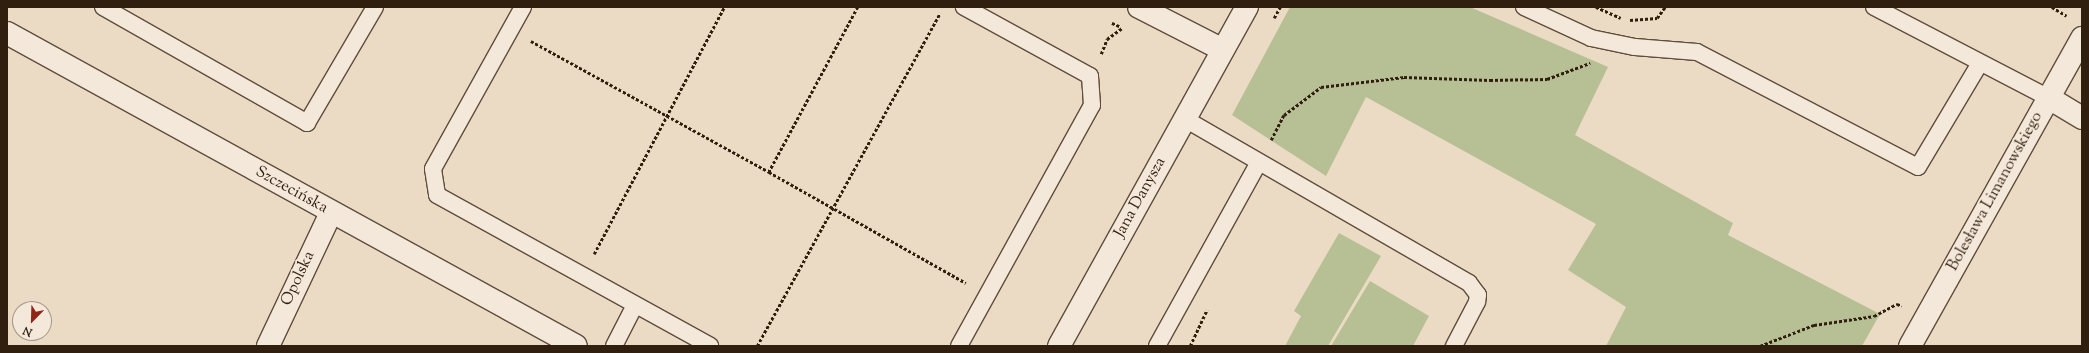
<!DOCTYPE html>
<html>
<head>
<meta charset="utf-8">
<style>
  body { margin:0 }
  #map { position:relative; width:2089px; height:353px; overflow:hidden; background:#ecdbc4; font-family:"Sorts Mill Goudy",serif }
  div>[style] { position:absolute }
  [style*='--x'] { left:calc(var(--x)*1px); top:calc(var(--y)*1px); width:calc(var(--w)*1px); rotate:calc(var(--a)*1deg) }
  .green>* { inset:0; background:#b7c095 }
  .path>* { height:2.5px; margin-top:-1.25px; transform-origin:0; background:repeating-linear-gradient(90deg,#301e0e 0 3px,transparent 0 5px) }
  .roads { filter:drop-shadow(1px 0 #5f4d3c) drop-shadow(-1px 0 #5f4d3c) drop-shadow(0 1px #5f4d3c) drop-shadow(0 -1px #5f4d3c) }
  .service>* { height:16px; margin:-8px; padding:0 8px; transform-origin:8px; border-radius:8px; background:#f3e8d9 }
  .minor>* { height:22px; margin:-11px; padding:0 11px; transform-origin:11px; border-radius:11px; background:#f3e8d9 }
  .tertiary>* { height:22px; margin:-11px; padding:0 11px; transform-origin:11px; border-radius:11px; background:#f3e8d9 }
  span { translate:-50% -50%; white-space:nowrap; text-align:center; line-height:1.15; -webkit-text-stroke:3.5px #f3e8d9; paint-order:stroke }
  .street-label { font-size:16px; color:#301e0e }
  .frame { position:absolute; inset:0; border:8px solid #301e0e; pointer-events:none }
  .north { position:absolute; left:12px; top:301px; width:40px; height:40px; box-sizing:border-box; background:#f3e8d9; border:1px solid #a59788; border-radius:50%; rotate:203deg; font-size:11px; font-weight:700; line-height:16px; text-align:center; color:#301e0e }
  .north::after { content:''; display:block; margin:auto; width:14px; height:18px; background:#8f2418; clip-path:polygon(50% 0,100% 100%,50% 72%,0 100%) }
</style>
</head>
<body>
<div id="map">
  <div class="green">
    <i style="clip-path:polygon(1290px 7px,1470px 7px,1608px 67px,1575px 135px,1733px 223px,1728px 235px,1880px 314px,1862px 346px,1606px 346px,1626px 307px,1568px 270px,1596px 224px,1366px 97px,1326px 176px,1232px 115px)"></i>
    <i style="clip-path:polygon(1339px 233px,1381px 256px,1328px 346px,1285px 346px,1301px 316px,1294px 311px)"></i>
    <i style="clip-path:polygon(1370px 281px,1429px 316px,1413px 346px,1331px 346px)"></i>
  </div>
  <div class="path">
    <i style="--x:858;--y:7;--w:187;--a:118.3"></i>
    <i style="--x:769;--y:172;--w:226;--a:29.4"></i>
    <i style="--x:1596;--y:7;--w:27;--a:24"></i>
    <i style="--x:2052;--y:7;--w:17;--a:31"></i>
    <i style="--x:1274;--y:18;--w:13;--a:-61"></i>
    <i style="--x:1630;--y:20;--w:27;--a:-4"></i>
    <i style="--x:1657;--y:18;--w:14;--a:-54"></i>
    <i style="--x:1112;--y:23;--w:8;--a:23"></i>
    <i style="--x:531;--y:41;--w:272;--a:28.8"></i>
    <i style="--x:1101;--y:54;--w:16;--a:-68"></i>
    <i style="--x:1107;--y:39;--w:19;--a:-36"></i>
    <i style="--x:1271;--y:140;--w:28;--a:-63"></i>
    <i style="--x:1284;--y:115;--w:46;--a:-37.1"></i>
    <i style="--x:1321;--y:87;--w:84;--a:-6.9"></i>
    <i style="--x:1404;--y:77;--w:86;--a:2"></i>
    <i style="--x:1490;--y:80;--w:57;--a:-1"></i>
    <i style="--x:1547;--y:79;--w:46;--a:-20.4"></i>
    <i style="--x:594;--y:254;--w:279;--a:-62.2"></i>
    <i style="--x:757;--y:346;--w:380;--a:-61.2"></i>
    <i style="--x:1190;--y:346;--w:40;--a:-65"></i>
    <i style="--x:1760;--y:346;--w:58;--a:-21.3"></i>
    <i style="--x:1814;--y:325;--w:61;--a:-8.5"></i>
    <i style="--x:1874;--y:316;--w:26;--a:-28"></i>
    <i style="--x:1897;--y:304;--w:5;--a:22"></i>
  </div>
  <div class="roads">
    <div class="service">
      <i style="--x:103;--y:7;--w:235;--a:29.6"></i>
      <i style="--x:307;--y:123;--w:134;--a:-59.6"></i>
      <i style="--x:523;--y:7;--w:185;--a:119.1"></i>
      <i style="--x:433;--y:169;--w:26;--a:81"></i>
      <i style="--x:437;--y:195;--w:312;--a:28.9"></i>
      <i style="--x:1524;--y:7;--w:74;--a:24.8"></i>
      <i style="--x:1591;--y:38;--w:45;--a:11.6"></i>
      <i style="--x:1635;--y:47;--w:62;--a:4.6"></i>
      <i style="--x:1697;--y:52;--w:249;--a:27.5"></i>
      <i style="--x:1918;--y:167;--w:121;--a:-59.2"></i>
      <i style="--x:1874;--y:7;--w:197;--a:27.5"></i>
      <i style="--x:1185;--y:119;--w:328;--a:30"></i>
      <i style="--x:1469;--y:283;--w:15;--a:53"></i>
      <i style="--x:1478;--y:295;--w:7;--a:98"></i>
      <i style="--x:1477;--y:302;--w:50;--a:117.6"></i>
      <i style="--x:614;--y:346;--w:46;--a:-62.9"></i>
      <i style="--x:959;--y:346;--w:275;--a:-61.1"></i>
      <i style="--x:1092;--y:105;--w:29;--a:-94"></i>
      <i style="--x:1090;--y:76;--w:144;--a:-151.3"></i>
      <i style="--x:1157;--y:346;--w:210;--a:-61"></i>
    </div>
    <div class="minor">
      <i style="--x:1139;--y:7;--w:94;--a:27.1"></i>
      <i style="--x:7;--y:33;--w:649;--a:28.81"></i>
      <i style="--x:2049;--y:98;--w:39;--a:31"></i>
      <i style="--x:268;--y:346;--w:147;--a:-64.7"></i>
      <i style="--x:1059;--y:346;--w:388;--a:-61"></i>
    </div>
    <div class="tertiary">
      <i style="--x:1910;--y:346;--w:353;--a:-60.8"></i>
    </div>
  </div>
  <div class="street-label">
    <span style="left:291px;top:191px;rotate:29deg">Szczecińska</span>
    <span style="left:1996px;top:192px;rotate:-61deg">Bolesława Limanowskiego</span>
    <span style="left:1141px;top:198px;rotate:-61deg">Jana Danysza</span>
    <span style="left:299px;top:279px;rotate:-65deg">Opolska</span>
  </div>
  <div class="frame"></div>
  <div class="north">N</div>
</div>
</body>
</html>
